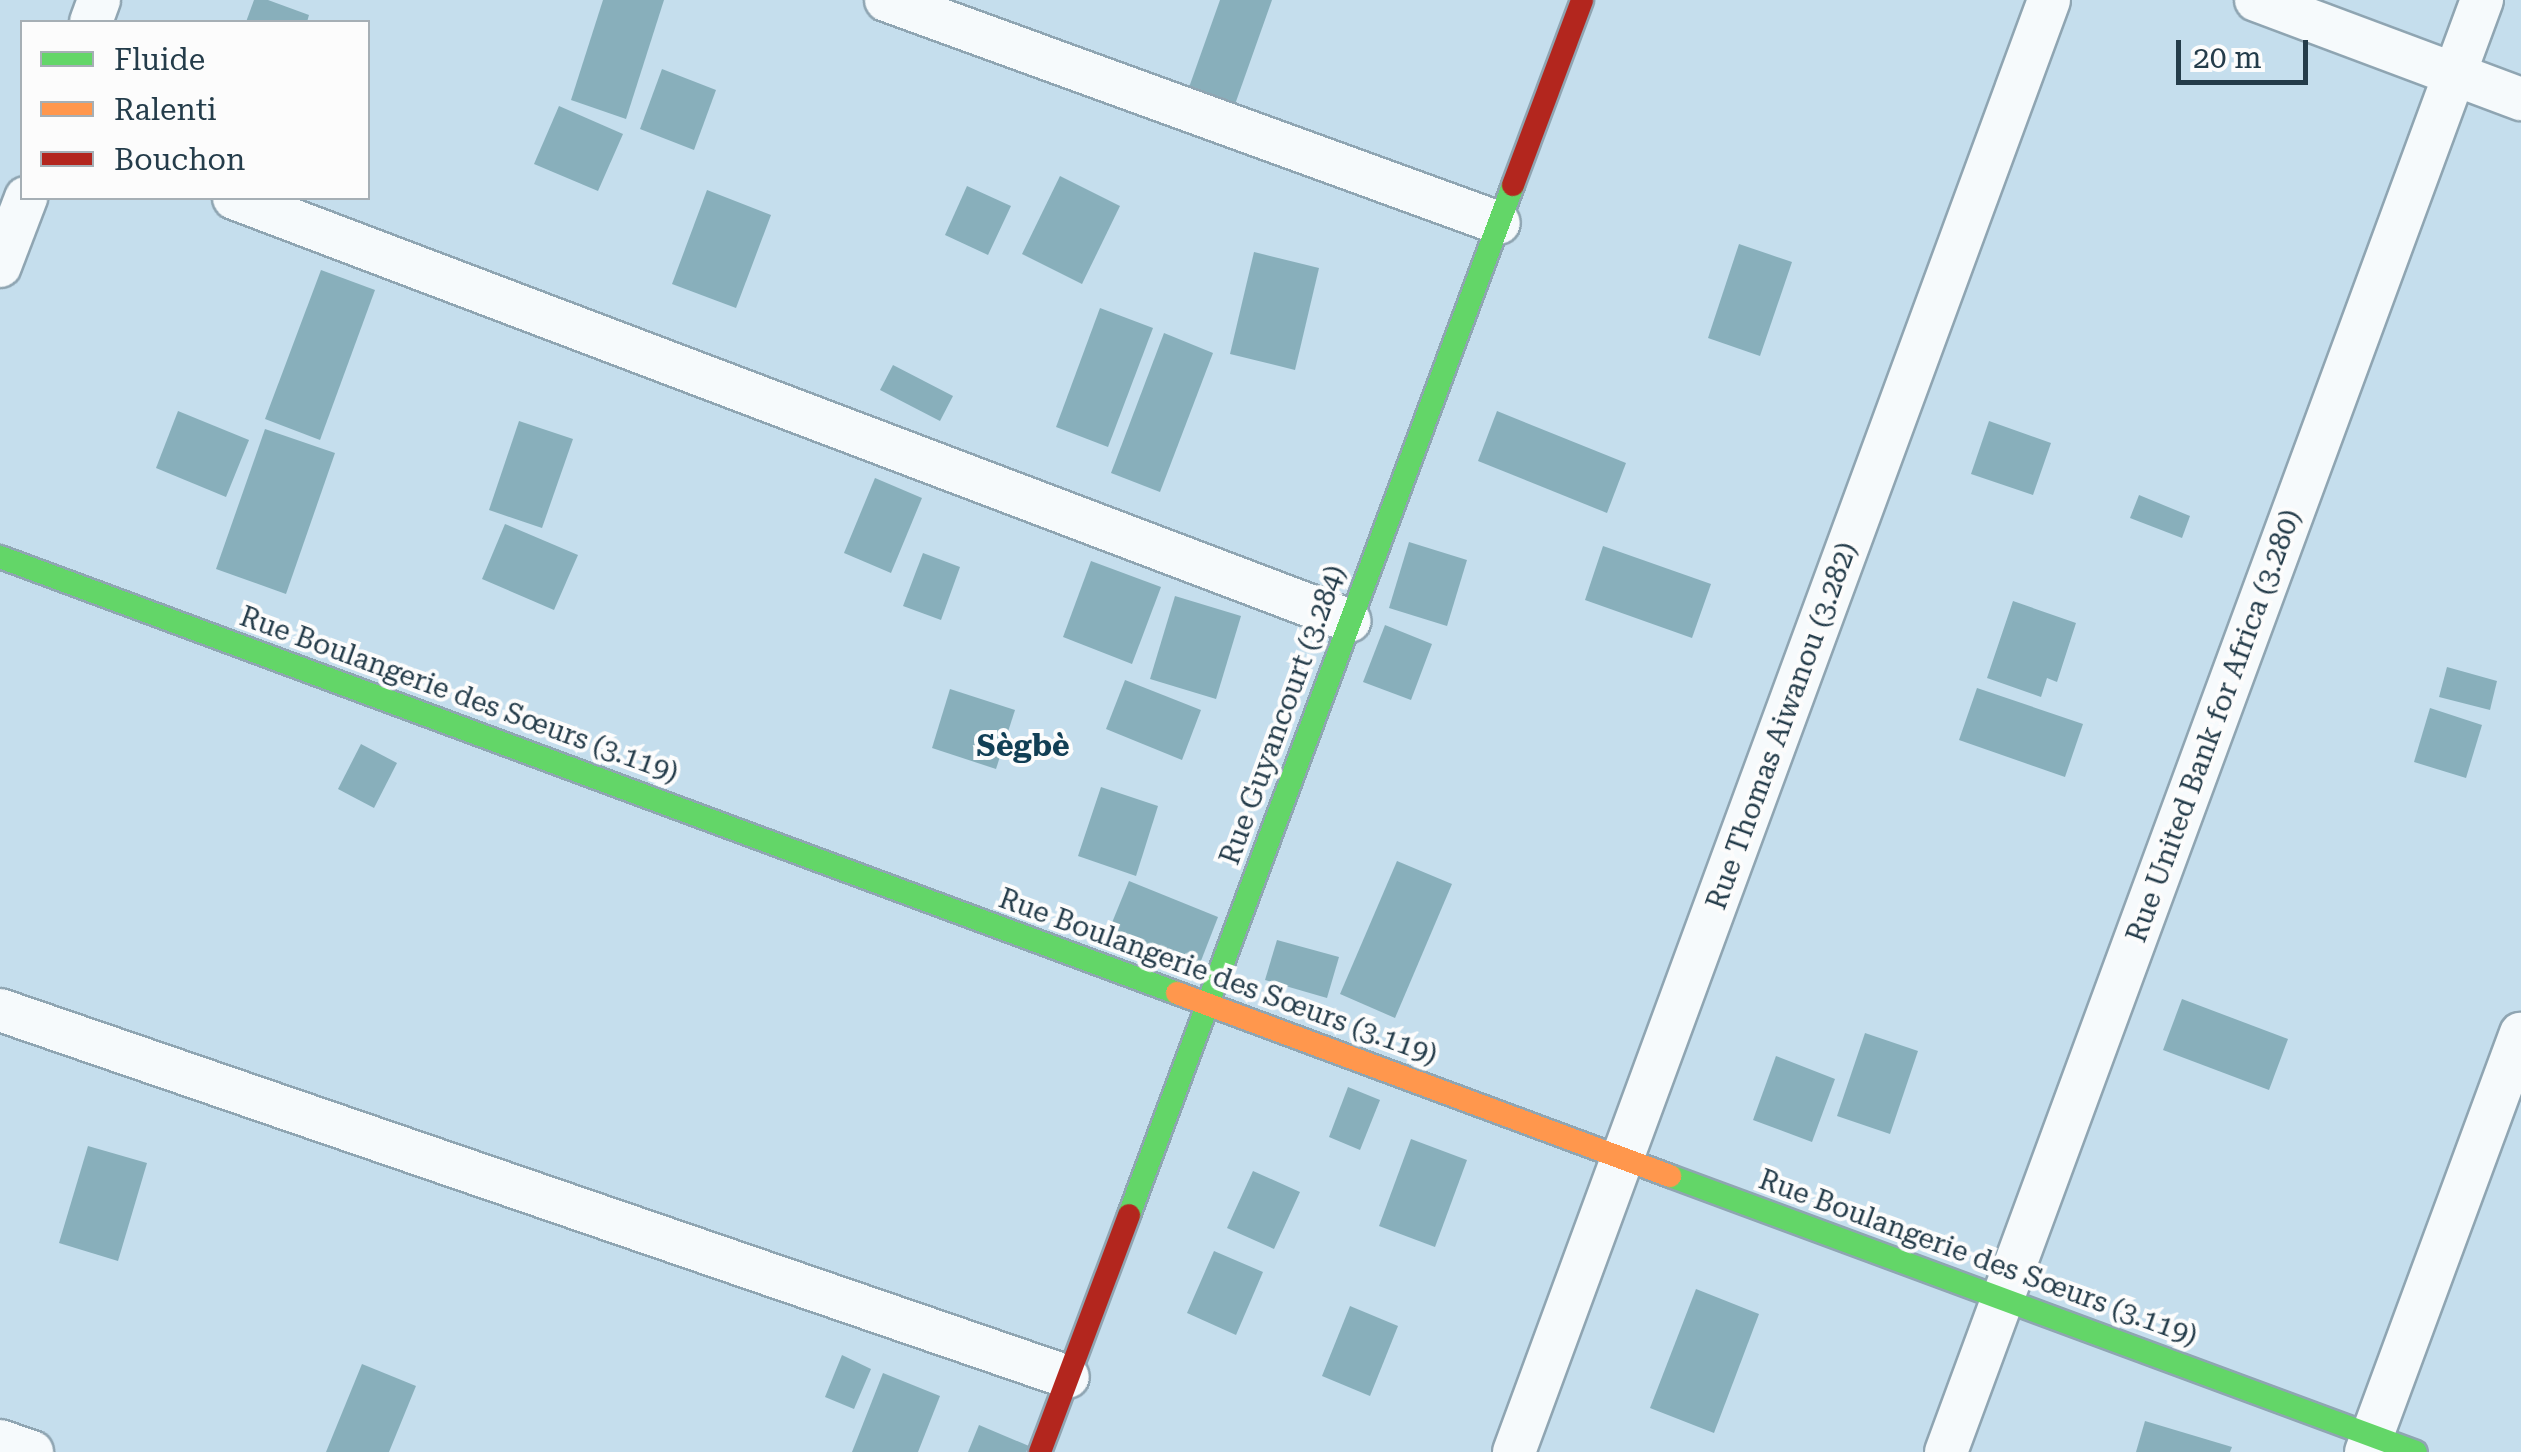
<!DOCTYPE html>
<html>
<head>
<meta charset="utf-8">
<style>
  body { margin:0 }
  #map { position:relative; width:2521px; height:1452px; overflow:hidden; background:#c5deed; font-family:"Roboto Serif",serif }
  div>[style] { position:absolute }
  [style*='--x'] { left:calc(var(--x)*1px); top:calc(var(--y)*1px); width:calc(var(--w)*1px); rotate:calc(var(--a)*1deg) }
  .building>* { inset:0; background:#88afbb }
  .roads { filter:drop-shadow(2px 0 #8fa5b2) drop-shadow(-2px 0 #8fa5b2) drop-shadow(0 2px #8fa5b2) drop-shadow(0 -2px #8fa5b2) }
  .street>* { height:42px; margin:-21px; padding:0 21px; transform-origin:21px; border-radius:21px; background:#f6fafc }
  .fast>* { height:22px; margin:-11px; padding:0 11px; transform-origin:11px; border-radius:11px; background:#63d668 }
  .slow>* { height:22px; margin:-11px; padding:0 11px; transform-origin:11px; border-radius:11px; background:#ff974d }
  .jam>* { height:22px; margin:-11px; padding:0 11px; transform-origin:11px; border-radius:11px; background:#b3261e }
  span { translate:-50% -50%; white-space:nowrap; text-align:center; line-height:1.15; -webkit-text-stroke:8px #fcfcfc; paint-order:stroke }
  .street-label { font-size:28px; color:#243c4a }
  .neighbourhood-label { font-size:30px; color:#113f55; font-weight:700 }
  .legend { position:absolute; left:20px; top:20px; width:350px; height:180px; box-sizing:border-box; background:#fcfcfc; border:2px solid #a6afb5; margin:0; padding:12px 18px; list-style:none; font-size:30px; color:#243c4a }
  .legend li { display:flex; align-items:center; gap:20px; height:50px }
  .legend b { width:50px; border:2px solid #a6afb5 }
  .scale { position:absolute; left:2176px; top:40px; width:132px; height:45px; box-sizing:border-box; border:5px solid #243c4a; border-top:0; padding-left:12px; font-size:30px; line-height:35px; white-space:nowrap; color:#243c4a; -webkit-text-stroke:8px #fcfcfc; paint-order:stroke }
</style>
</head>
<body>
<div id="map">
  <div class="building">
    <i style="clip-path:polygon(254px 0,268px 0,309px 15px,307px 22px,246px 22px)"></i>
    <i style="clip-path:polygon(603px 0,664px 0,626px 119px,571px 100px)"></i>
    <i style="clip-path:polygon(1220px 0,1272px 0,1233px 110px,1187px 93px)"></i>
    <i style="clip-path:polygon(662px 69px,716px 90px,694px 150px,640px 129px)"></i>
    <i style="clip-path:polygon(559px 106px,623px 134px,598px 191px,534px 164px)"></i>
    <i style="clip-path:polygon(1060px 176px,1120px 206px,1082px 284px,1022px 254px)"></i>
    <i style="clip-path:polygon(967px 186px,1011px 206px,988px 255px,945px 235px)"></i>
    <i style="clip-path:polygon(707px 190px,771px 215px,736px 308px,672px 284px)"></i>
    <i style="clip-path:polygon(1739px 244px,1792px 262px,1760px 356px,1708px 338px)"></i>
    <i style="clip-path:polygon(1254px 252px,1319px 268px,1295px 370px,1230px 354px)"></i>
    <i style="clip-path:polygon(321px 270px,375px 290px,320px 440px,265px 419px)"></i>
    <i style="clip-path:polygon(1100px 308px,1153px 328px,1108px 447px,1056px 427px)"></i>
    <i style="clip-path:polygon(1164px 333px,1213px 353px,1160px 492px,1111px 473px)"></i>
    <i style="clip-path:polygon(893px 365px,953px 396px,940px 421px,880px 390px)"></i>
    <i style="clip-path:polygon(178px 411px,249px 440px,226px 497px,156px 468px)"></i>
    <i style="clip-path:polygon(1497px 411px,1626px 463px,1607px 513px,1478px 461px)"></i>
    <i style="clip-path:polygon(519px 421px,573px 439px,542px 528px,489px 510px)"></i>
    <i style="clip-path:polygon(1989px 421px,2051px 443px,2033px 495px,1971px 474px)"></i>
    <i style="clip-path:polygon(265px 429px,335px 453px,286px 594px,216px 569px)"></i>
    <i style="clip-path:polygon(875px 478px,922px 498px,891px 573px,844px 553px)"></i>
    <i style="clip-path:polygon(2139px 495px,2190px 516px,2182px 538px,2130px 518px)"></i>
    <i style="clip-path:polygon(505px 524px,578px 555px,554px 610px,482px 579px)"></i>
    <i style="clip-path:polygon(1409px 542px,1467px 560px,1447px 626px,1389px 608px)"></i>
    <i style="clip-path:polygon(1603px 546px,1711px 584px,1692px 638px,1585px 600px)"></i>
    <i style="clip-path:polygon(923px 553px,960px 567px,941px 620px,903px 606px)"></i>
    <i style="clip-path:polygon(1091px 561px,1161px 587px,1132px 664px,1063px 637px)"></i>
    <i style="clip-path:polygon(1175px 596px,1241px 616px,1216px 699px,1150px 679px)"></i>
    <i style="clip-path:polygon(2013px 601px,2076px 623px,2057px 682px,2047px 678px,2041px 697px,1987px 678px)"></i>
    <i style="clip-path:polygon(1385px 625px,1432px 644px,1411px 700px,1363px 682px)"></i>
    <i style="clip-path:polygon(2447px 667px,2497px 681px,2490px 710px,2439px 697px)"></i>
    <i style="clip-path:polygon(1125px 680px,1201px 710px,1182px 760px,1106px 729px)"></i>
    <i style="clip-path:polygon(1977px 688px,2083px 724px,2065px 777px,1959px 740px)"></i>
    <i style="clip-path:polygon(950px 689px,1015px 710px,996px 769px,932px 748px)"></i>
    <i style="clip-path:polygon(2430px 708px,2482px 725px,2466px 778px,2414px 762px)"></i>
    <i style="clip-path:polygon(361px 744px,397px 763px,374px 808px,338px 789px)"></i>
    <i style="clip-path:polygon(1101px 787px,1158px 806px,1136px 876px,1078px 856px)"></i>
    <i style="clip-path:polygon(1397px 861px,1452px 884px,1395px 1018px,1340px 994px)"></i>
    <i style="clip-path:polygon(1129px 881px,1218px 917px,1199px 966px,1109px 930px)"></i>
    <i style="clip-path:polygon(1277px 940px,1339px 957px,1327px 998px,1265px 980px)"></i>
    <i style="clip-path:polygon(2182px 999px,2288px 1039px,2269px 1090px,2163px 1050px)"></i>
    <i style="clip-path:polygon(1865px 1033px,1918px 1051px,1890px 1134px,1837px 1116px)"></i>
    <i style="clip-path:polygon(1776px 1056px,1835px 1079px,1812px 1142px,1753px 1120px)"></i>
    <i style="clip-path:polygon(1348px 1087px,1380px 1100px,1360px 1150px,1329px 1137px)"></i>
    <i style="clip-path:polygon(1411px 1139px,1467px 1160px,1435px 1247px,1379px 1226px)"></i>
    <i style="clip-path:polygon(88px 1146px,147px 1163px,118px 1261px,59px 1243px)"></i>
    <i style="clip-path:polygon(1253px 1171px,1300px 1192px,1274px 1249px,1227px 1228px)"></i>
    <i style="clip-path:polygon(1214px 1251px,1263px 1272px,1236px 1335px,1187px 1313px)"></i>
    <i style="clip-path:polygon(1696px 1289px,1759px 1314px,1714px 1433px,1650px 1408px)"></i>
    <i style="clip-path:polygon(1350px 1306px,1398px 1326px,1370px 1396px,1322px 1376px)"></i>
    <i style="clip-path:polygon(842px 1355px,871px 1369px,854px 1409px,825px 1397px)"></i>
    <i style="clip-path:polygon(362px 1364px,416px 1386px,389px 1452px,326px 1452px)"></i>
    <i style="clip-path:polygon(883px 1373px,940px 1396px,918px 1452px,852px 1452px)"></i>
    <i style="clip-path:polygon(2145px 1421px,2232px 1447px,2230px 1452px,2136px 1452px)"></i>
    <i style="clip-path:polygon(979px 1425px,1029px 1446px,1026px 1452px,968px 1452px)"></i>
  </div>
  <div class="roads">
    <div class="street">
      <i style="--x:886;--y:0;--w:652;--a:19.99"></i>
      <i style="--x:2256;--y:0;--w:283;--a:20.5"></i>
      <i style="--x:91;--y:22;--w:23;--a:-70"></i>
      <i style="--x:234;--y:198;--w:1193;--a:20.76"></i>
      <i style="--x:0;--y:266;--w:73;--a:-69.1"></i>
      <i style="--x:0;--y:1010;--w:1129;--a:18.96"></i>
      <i style="--x:0;--y:1441;--w:34;--a:19"></i>
      <i style="--x:1514;--y:1452;--w:1547;--a:-69.77"></i>
      <i style="--x:1946;--y:1452;--w:1548;--a:-69.74"></i>
      <i style="--x:2366;--y:1452;--w:446;--a:-69.7"></i>
    </div>
    <div class="fast">
      <i style="--x:0;--y:557;--w:1255;--a:20.33"></i>
      <i style="--x:1670;--y:1176;--w:795;--a:20.3"></i>
      <i style="--x:1129;--y:1215;--w:1099;--a:-69.55"></i>
    </div>
    <div class="slow">
      <i style="--x:1177;--y:993;--w:526;--a:20.36"></i>
    </div>
    <div class="jam">
      <i style="--x:1513;--y:185;--w:197;--a:-69.5"></i>
      <i style="--x:1040;--y:1452;--w:253;--a:-69.4"></i>
    </div>
  </div>
  <div class="street-label">
    <span style="left:459px;top:695px;rotate:20deg">Rue Boulangerie des Sœurs (3.119)</span>
    <span style="left:1283px;top:715px;rotate:-70deg">Rue Guyancourt (3.284)</span>
    <span style="left:1782px;top:726px;rotate:-70deg">Rue Thomas Aiwanou (3.282)</span>
    <span style="left:2214px;top:726px;rotate:-70deg">Rue United Bank for Africa (3.280)</span>
    <span style="left:1218px;top:977px;rotate:20deg">Rue Boulangerie des Sœurs (3.119)</span>
    <span style="left:1978px;top:1258px;rotate:20deg">Rue Boulangerie des Sœurs (3.119)</span>
  </div>
  <div class="neighbourhood-label">
    <span style="left:1023px;top:746px">Sègbè</span>
  </div>
  <ul class="legend">
  <li><b style="height:12px;background:#63d668"></b>Fluide</li>
  <li><b style="height:12px;background:#ff974d"></b>Ralenti</li>
  <li><b style="height:12px;background:#b3261e"></b>Bouchon</li>
  </ul>
  <div class="scale">20 m</div>
</div>
</body>
</html>
